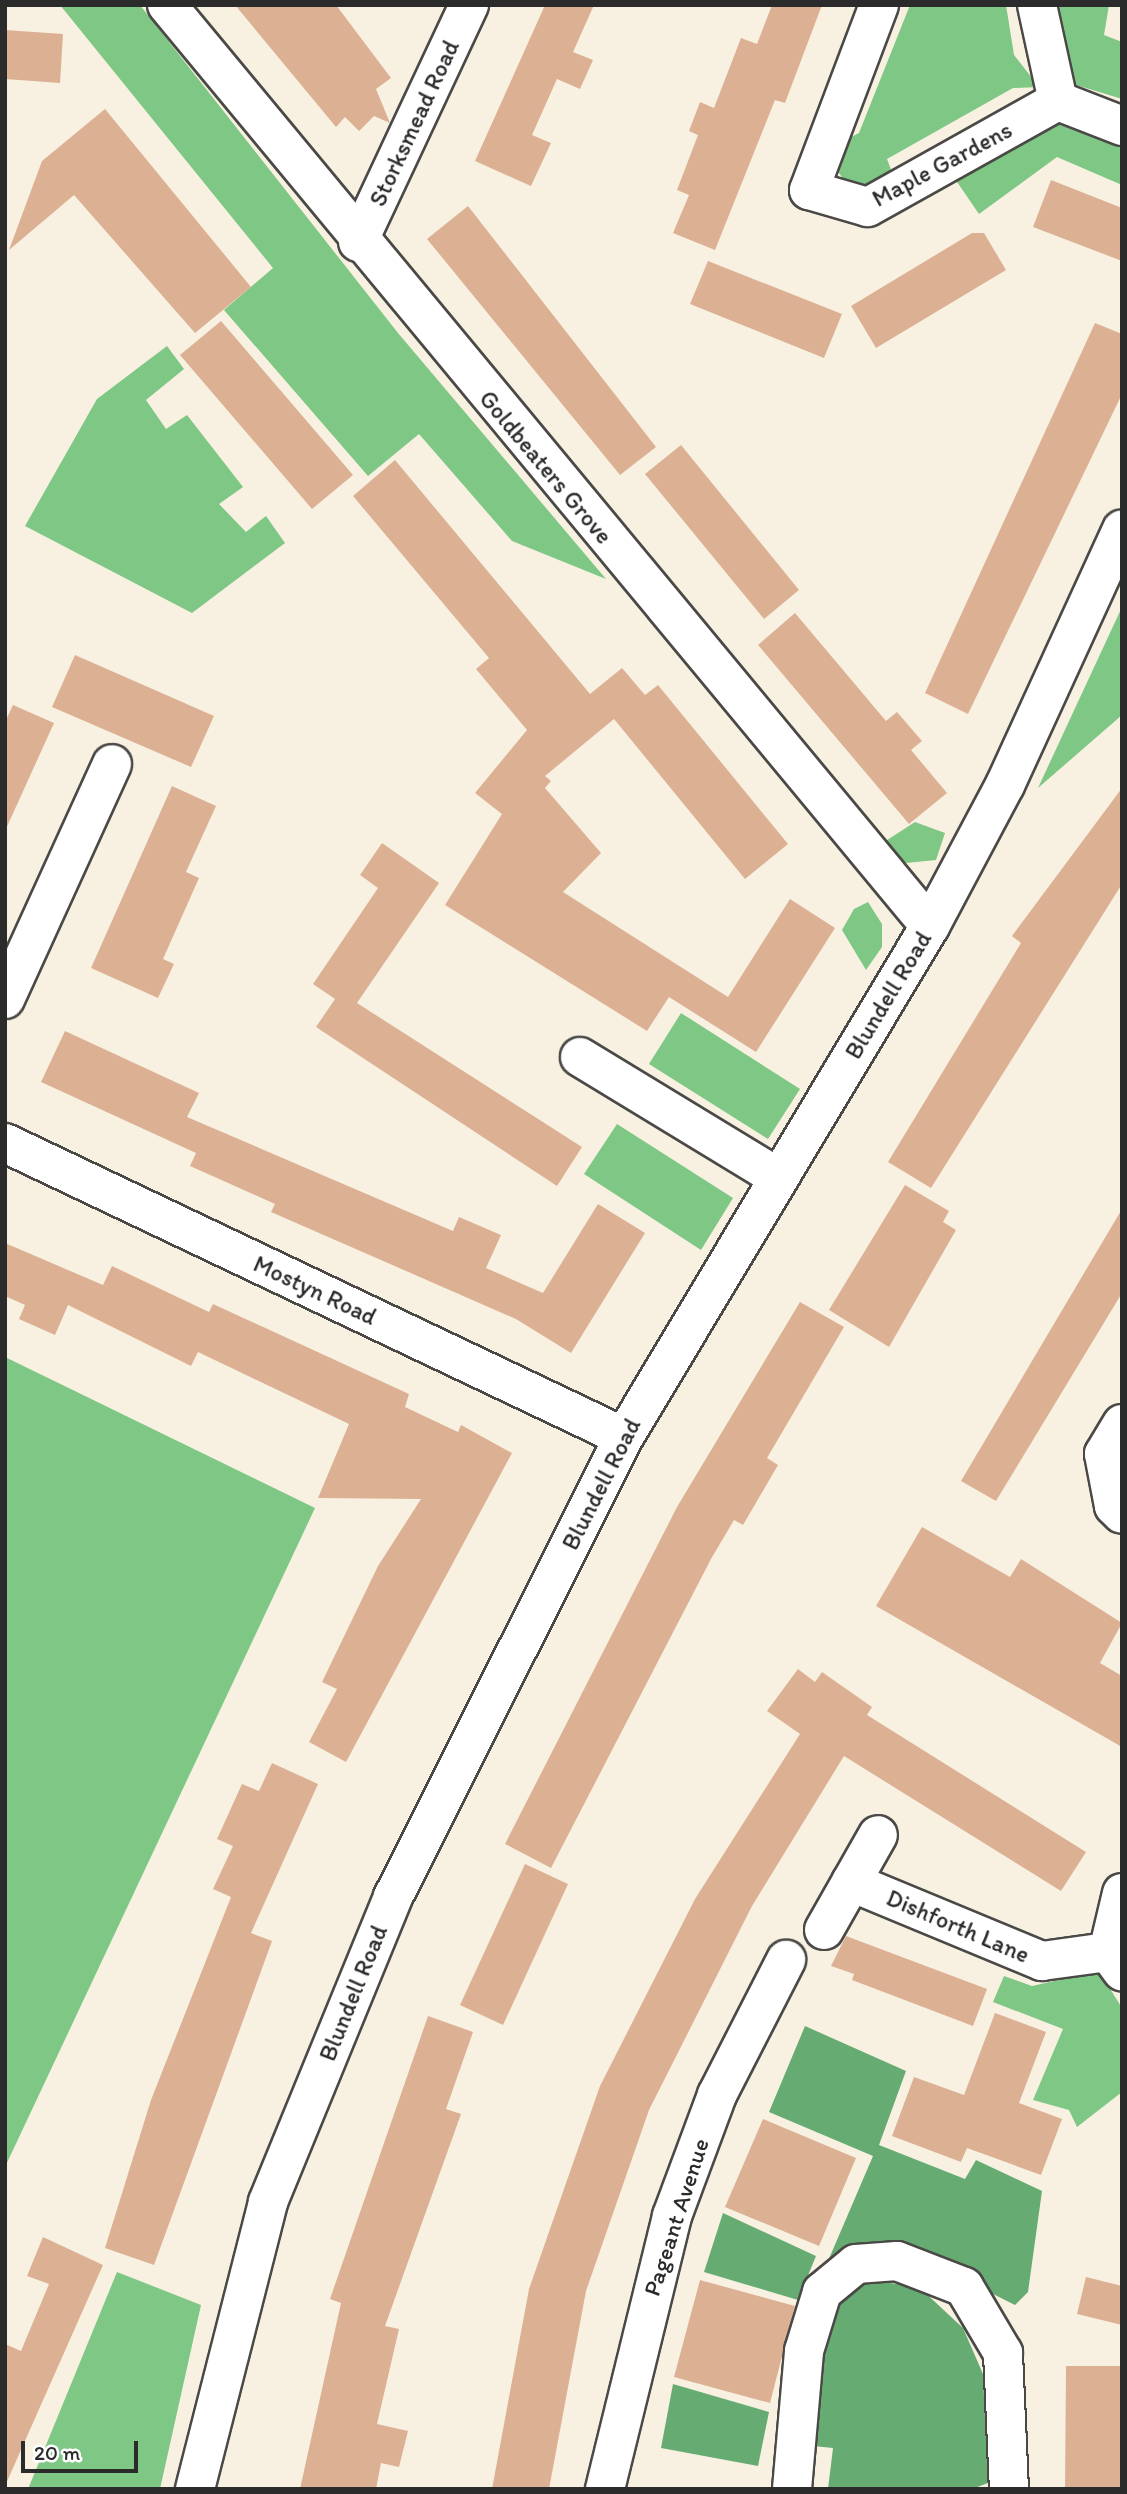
<!DOCTYPE html>
<html>
<head>
<meta charset="utf-8">
<style>
  body { margin:0 }
  #map { position:relative; width:1127px; height:2494px; overflow:hidden; background:#f8f1e2; font-family:Itim,sans-serif }
  div>[style] { position:absolute }
  [style*='--x'] { left:calc(var(--x)*1px); top:calc(var(--y)*1px); width:calc(var(--w)*1px); rotate:calc(var(--a)*1deg) }
  .green>* { inset:0; background:#7ec784 }
  .forest>* { inset:0; background:#66ac72 }
  .building>* { inset:0; background:#dcb193 }
  .roads { filter:drop-shadow(2px 0 #4a4946) drop-shadow(-2px 0 #4a4946) drop-shadow(0 2px #4a4946) drop-shadow(0 -2px #4a4946) }
  .minor>* { height:38px; margin:-19px; padding:0 19px; transform-origin:19px; border-radius:19px; background:#fff }
  span { translate:-50% -50%; white-space:nowrap; text-align:center; line-height:1.15; -webkit-text-stroke:7px #fff; paint-order:stroke }
  .street-label { font-size:24px; color:#2b2b2b }
  .frame { position:absolute; inset:0; border:7px solid #2b2b2b; pointer-events:none }
  .scale { position:absolute; left:21px; top:2441px; width:117px; height:32px; box-sizing:border-box; border:4px solid #2b2b2b; border-top:0; padding-left:9px; font-size:21px; line-height:24px; white-space:nowrap; color:#2b2b2b; -webkit-text-stroke:5px #fff; paint-order:stroke }
</style>
</head>
<body>
<div id="map">
  <div class="green">
    <i style="clip-path:polygon(60px 5px,140px 5px,398px 333px,606px 579px,512px 541px,419px 434px,368px 476px,224px 310px,273px 268px)"></i>
    <i style="clip-path:polygon(910px 5px,1006px 5px,1014px 55px,1039px 87px,1013px 88px,887px 159px,893px 175px,874px 186px,849px 187px,832px 163px,841px 142px,859px 133px)"></i>
    <i style="clip-path:polygon(1057px 5px,1109px 5px,1104px 35px,1122px 42px,1122px 99px,1073px 84px)"></i>
    <i style="clip-path:polygon(1047px 120px,1122px 148px,1122px 185px,1057px 157px,979px 214px,955px 179px)"></i>
    <i style="clip-path:polygon(167px 346px,184px 369px,146px 400px,166px 429px,187px 415px,243px 487px,219px 504px,246px 532px,266px 516px,285px 543px,192px 613px,25px 526px,97px 399px)"></i>
    <i style="clip-path:polygon(1122px 607px,1122px 715px,1038px 788px)"></i>
    <i style="clip-path:polygon(915px 822px,945px 833px,936px 860px,906px 863px,884px 842px)"></i>
    <i style="clip-path:polygon(868px 902px,882px 924px,882px 947px,866px 970px,842px 930px,854px 909px)"></i>
    <i style="clip-path:polygon(681px 1013px,800px 1089px,768px 1139px,649px 1064px)"></i>
    <i style="clip-path:polygon(617px 1124px,733px 1198px,701px 1250px,584px 1174px)"></i>
    <i style="clip-path:polygon(5px 1357px,315px 1508px,5px 2167px)"></i>
    <i style="clip-path:polygon(1099px 1971px,1122px 2008px,1122px 2092px,1077px 2127px,1069px 2110px,1033px 2100px,1063px 2029px,993px 2002px,1004px 1976px,1032px 1986px)"></i>
    <i style="clip-path:polygon(117px 2272px,201px 2305px,160px 2489px,28px 2489px)"></i>
  </div>
  <div class="forest">
    <i style="clip-path:polygon(805px 2026px,906px 2071px,879px 2145px,965px 2179px,976px 2160px,1042px 2191px,1028px 2292px,1015px 2305px,987px 2291px,958px 2262px,907px 2248px,822px 2275px,873px 2156px,769px 2112px)"></i>
    <i style="clip-path:polygon(723px 2213px,816px 2256px,798px 2300px,704px 2272px)"></i>
    <i style="clip-path:polygon(869px 2280px,919px 2287px,963px 2328px,983px 2374px,988px 2483px,972px 2489px,828px 2489px,833px 2448px,813px 2446px,821px 2369px,842px 2294px)"></i>
    <i style="clip-path:polygon(673px 2384px,769px 2412px,758px 2466px,661px 2448px)"></i>
  </div>
  <div class="building">
    <i style="clip-path:polygon(235px 5px,336px 5px,391px 78px,376px 89px,390px 123px,374px 116px,359px 131px,345px 117px,336px 127px)"></i>
    <i style="clip-path:polygon(545px 5px,594px 5px,573px 52px,593px 60px,580px 89px,557px 79px,532px 135px,551px 143px,531px 186px,475px 161px)"></i>
    <i style="clip-path:polygon(772px 5px,822px 5px,785px 103px,775px 100px,715px 250px,673px 233px,689px 195px,677px 190px,698px 135px,689px 131px,700px 102px,714px 108px,741px 38px,757px 44px)"></i>
    <i style="clip-path:polygon(5px 30px,63px 34px,60px 83px,5px 79px)"></i>
    <i style="clip-path:polygon(105px 109px,251px 287px,195px 333px,74px 195px,9px 250px,42px 161px)"></i>
    <i style="clip-path:polygon(1051px 180px,1122px 208px,1122px 261px,1033px 227px)"></i>
    <i style="clip-path:polygon(468px 206px,656px 447px,620px 475px,427px 239px)"></i>
    <i style="clip-path:polygon(972px 233px,984px 233px,1006px 270px,876px 348px,851px 306px)"></i>
    <i style="clip-path:polygon(708px 261px,842px 314px,824px 358px,690px 304px)"></i>
    <i style="clip-path:polygon(221px 321px,353px 475px,312px 509px,180px 355px)"></i>
    <i style="clip-path:polygon(1095px 323px,1122px 334px,1122px 394px,968px 714px,925px 693px)"></i>
    <i style="clip-path:polygon(681px 445px,799px 590px,764px 619px,645px 474px)"></i>
    <i style="clip-path:polygon(395px 460px,590px 694px,622px 668px,645px 695px,658px 685px,788px 844px,745px 879px,614px 719px,545px 776px,551px 781px,545px 788px,601px 853px,563px 892px,728px 997px,790px 899px,835px 928px,756px 1052px,669px 997px,647px 1031px,445px 905px,502px 814px,475px 793px,527px 730px,476px 669px,489px 658px,353px 496px)"></i>
    <i style="clip-path:polygon(795px 613px,886px 721px,897px 712px,922px 741px,911px 750px,947px 793px,909px 824px,758px 645px)"></i>
    <i style="clip-path:polygon(75px 655px,214px 716px,191px 767px,52px 707px)"></i>
    <i style="clip-path:polygon(13px 705px,54px 723px,5px 831px,5px 722px)"></i>
    <i style="clip-path:polygon(172px 786px,216px 806px,186px 872px,199px 878px,163px 959px,174px 964px,158px 998px,91px 968px)"></i>
    <i style="clip-path:polygon(1122px 788px,1122px 884px,931px 1188px,888px 1162px,1021px 943px,1012px 936px)"></i>
    <i style="clip-path:polygon(382px 843px,439px 883px,357px 1003px,582px 1147px,557px 1186px,316px 1027px,335px 999px,313px 984px,378px 888px,360px 875px)"></i>
    <i style="clip-path:polygon(65px 1031px,199px 1093px,187px 1117px,453px 1231px,459px 1217px,501px 1235px,486px 1268px,543px 1293px,598px 1204px,645px 1233px,571px 1353px,516px 1319px,271px 1212px,275px 1204px,190px 1166px,196px 1153px,41px 1082px)"></i>
    <i style="clip-path:polygon(905px 1185px,949px 1211px,943px 1222px,956px 1230px,889px 1347px,829px 1310px)"></i>
    <i style="clip-path:polygon(1122px 1209px,1122px 1293px,996px 1501px,961px 1481px)"></i>
    <i style="clip-path:polygon(5px 1243px,103px 1285px,112px 1266px,209px 1312px,213px 1304px,409px 1394px,405px 1407px,458px 1432px,461px 1425px,512px 1453px,346px 1762px,309px 1742px,337px 1689px,322px 1682px,378px 1566px,421px 1499px,318px 1498px,349px 1424px,198px 1352px,191px 1366px,68px 1305px,55px 1335px,19px 1319px,25px 1305px,5px 1296px)"></i>
    <i style="clip-path:polygon(800px 1302px,844px 1327px,767px 1458px,778px 1465px,743px 1525px,734px 1520px,711px 1559px,551px 1868px,505px 1844px,677px 1507px)"></i>
    <i style="clip-path:polygon(922px 1527px,1010px 1577px,1021px 1559px,1122px 1623px,1100px 1663px,1122px 1676px,1122px 1747px,876px 1606px)"></i>
    <i style="clip-path:polygon(798px 1669px,815px 1682px,822px 1672px,872px 1707px,867px 1715px,1086px 1852px,1061px 1891px,844px 1756px,752px 1906px,649px 2110px,586px 2291px,549px 2489px,492px 2489px,529px 2289px,600px 2086px,695px 1899px,800px 1734px,767px 1711px)"></i>
    <i style="clip-path:polygon(272px 1763px,318px 1784px,251px 1933px,272px 1941px,154px 2265px,105px 2248px,151px 2100px,231px 1897px,213px 1889px,233px 1846px,217px 1839px,242px 1784px,259px 1791px)"></i>
    <i style="clip-path:polygon(525px 1864px,568px 1884px,503px 2025px,460px 2005px)"></i>
    <i style="clip-path:polygon(846px 1936px,987px 1989px,973px 2026px,852px 1980px,854px 1974px,831px 1966px)"></i>
    <i style="clip-path:polygon(995px 2013px,1046px 2032px,1019px 2103px,1062px 2119px,1041px 2175px,967px 2148px,961px 2162px,892px 2136px,914px 2077px,964px 2095px)"></i>
    <i style="clip-path:polygon(428px 2016px,473px 2032px,446px 2109px,461px 2114px,385px 2326px,399px 2329px,377px 2424px,408px 2431px,399px 2467px,381px 2463px,376px 2489px,300px 2489px,341px 2303px,330px 2299px)"></i>
    <i style="clip-path:polygon(763px 2119px,856px 2158px,819px 2246px,725px 2207px)"></i>
    <i style="clip-path:polygon(43px 2237px,103px 2265px,5px 2486px,5px 2344px,21px 2351px,49px 2284px,27px 2276px)"></i>
    <i style="clip-path:polygon(1086px 2277px,1122px 2286px,1122px 2325px,1077px 2314px)"></i>
    <i style="clip-path:polygon(700px 2280px,795px 2306px,770px 2403px,674px 2377px)"></i>
    <i style="clip-path:polygon(1066px 2366px,1122px 2366px,1122px 2489px,1065px 2489px)"></i>
  </div>
  <div class="roads">
    <div class="minor">
      <i style="--x:167;--y:5;--w:1196;--a:50.36"></i>
      <i style="--x:879;--y:5;--w:198;--a:110.7"></i>
      <i style="--x:809;--y:190;--w:61;--a:16.1"></i>
      <i style="--x:868;--y:207;--w:218;--a:-29.2"></i>
      <i style="--x:1037;--y:5;--w:98;--a:77.7"></i>
      <i style="--x:1058;--y:101;--w:69;--a:21.3"></i>
      <i style="--x:358;--y:242;--w:262;--a:-64.9"></i>
      <i style="--x:5;--y:999;--w:258;--a:-65.5"></i>
      <i style="--x:580;--y:1057;--w:231;--a:31.3"></i>
      <i style="--x:5;--y:1143;--w:685;--a:25.41"></i>
      <i style="--x:1122;--y:1424;--w:35;--a:121"></i>
      <i style="--x:1104;--y:1454;--w:53;--a:79.1"></i>
      <i style="--x:1114;--y:1506;--w:11;--a:45"></i>
      <i style="--x:851;--y:1882;--w:207;--a:22.5"></i>
      <i style="--x:1042;--y:1961;--w:67;--a:-7.8"></i>
      <i style="--x:1122;--y:1893;--w:61;--a:103.3"></i>
      <i style="--x:1108;--y:1952;--w:24;--a:54"></i>
      <i style="--x:824;--y:1930;--w:109;--a:-60.4"></i>
      <i style="--x:195;--y:2489;--w:296;--a:-75.7"></i>
      <i style="--x:268;--y:2202;--w:330;--a:-67.7"></i>
      <i style="--x:393;--y:1897;--w:515;--a:-63.34"></i>
      <i style="--x:624;--y:1437;--w:596;--a:-59.09"></i>
      <i style="--x:930;--y:926;--w:160;--a:-62"></i>
      <i style="--x:1005;--y:785;--w:281;--a:-65.4"></i>
      <i style="--x:605;--y:2489;--w:281;--a:-76.2"></i>
      <i style="--x:672;--y:2216;--w:129;--a:-69.6"></i>
      <i style="--x:717;--y:2095;--w:152;--a:-62.9"></i>
      <i style="--x:792;--y:2489;--w:139;--a:-85"></i>
      <i style="--x:804;--y:2351;--w:62;--a:-73"></i>
      <i style="--x:822;--y:2292;--w:44;--a:-39.5"></i>
      <i style="--x:856;--y:2264;--w:41;--a:-4.2"></i>
      <i style="--x:897;--y:2261;--w:72;--a:21.2"></i>
      <i style="--x:964;--y:2287;--w:77;--a:59.4"></i>
      <i style="--x:1003;--y:2353;--w:136;--a:87.5"></i>
    </div>
  </div>
  <div class="street-label">
    <span style="left:414px;top:123px;rotate:-65deg">Storksmead Road</span>
    <span style="left:942px;top:164px;rotate:-28deg">Maple Gardens</span>
    <span style="left:546px;top:467px;rotate:50deg">Goldbeaters Grove</span>
    <span style="left:888px;top:995px;rotate:-59deg">Blundell Road</span>
    <span style="left:315px;top:1290px;rotate:25deg">Mostyn Road</span>
    <span style="left:601px;top:1484px;rotate:-63deg">Blundell Road</span>
    <span style="left:958px;top:1926px;rotate:23deg">Dishforth Lane</span>
    <span style="left:353px;top:1993px;rotate:-68deg">Blundell Road</span>
    <span style="left:676px;top:2217px;rotate:-72deg">Pageant Avenue</span>
  </div>
  <div class="frame"></div>
  <div class="scale">20 m</div>
</div>
</body>
</html>
